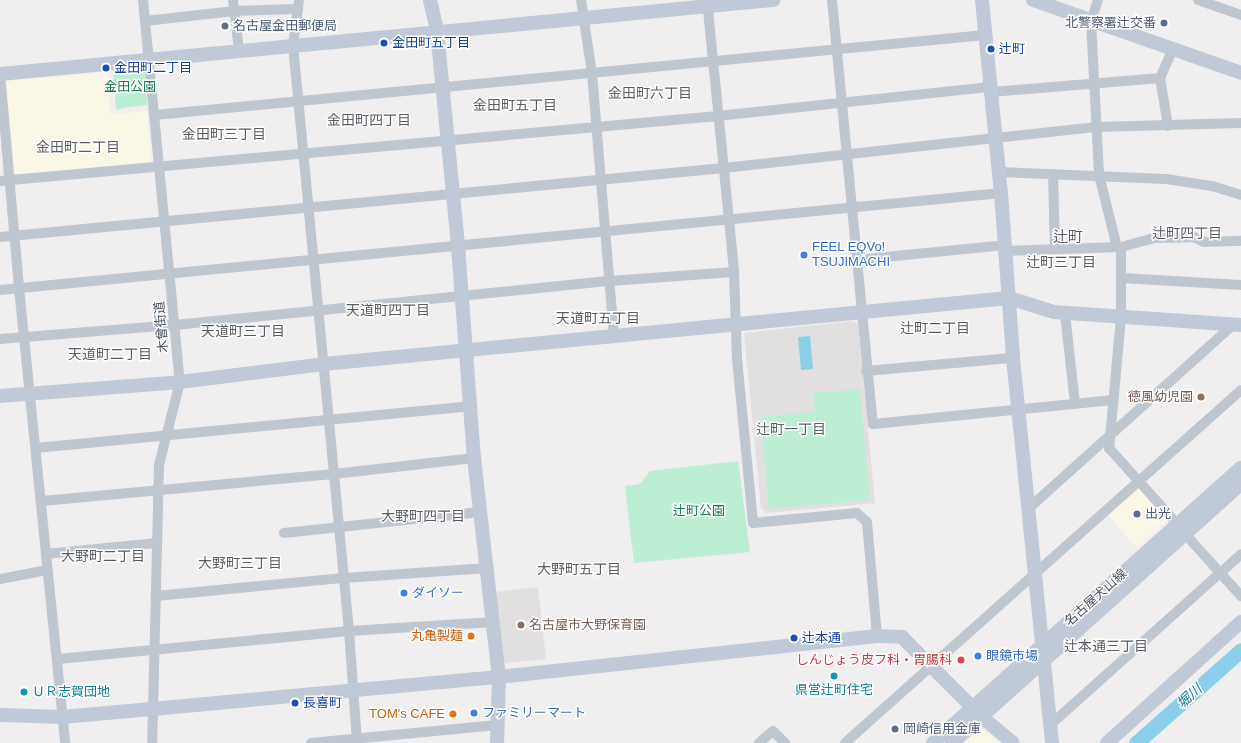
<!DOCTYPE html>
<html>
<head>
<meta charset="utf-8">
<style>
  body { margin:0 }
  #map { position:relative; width:1241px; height:743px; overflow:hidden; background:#f0eeee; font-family:Arial,"Noto Sans JP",sans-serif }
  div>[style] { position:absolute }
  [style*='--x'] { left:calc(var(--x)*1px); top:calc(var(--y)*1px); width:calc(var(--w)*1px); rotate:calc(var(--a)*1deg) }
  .commercial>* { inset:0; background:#fbf7e7 }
  .education>* { inset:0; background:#e1dfe0 }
  .green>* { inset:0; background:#bceed3 }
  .water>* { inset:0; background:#8acfea }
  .river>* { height:15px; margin:-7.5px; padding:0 7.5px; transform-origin:7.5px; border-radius:7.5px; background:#8acfea }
  .street>* { height:10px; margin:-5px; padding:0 5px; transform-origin:5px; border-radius:5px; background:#bec7d0 }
  .secondary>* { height:14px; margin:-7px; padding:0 7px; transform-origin:7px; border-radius:7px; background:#c0c9d7 }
  .dots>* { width:11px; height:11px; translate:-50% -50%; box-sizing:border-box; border:2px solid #fff; border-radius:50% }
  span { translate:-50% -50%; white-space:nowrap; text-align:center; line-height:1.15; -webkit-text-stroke:3px #fff; paint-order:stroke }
  .service-label { font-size:13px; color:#4e5e75 }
  .right { translate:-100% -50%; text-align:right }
  .left { translate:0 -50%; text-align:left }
  .transit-label { font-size:13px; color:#164399 }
  .park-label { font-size:13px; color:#187b50 }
  .shop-label { font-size:13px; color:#366cbe }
  .street-label { font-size:13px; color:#46505b }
  .education-label { font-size:13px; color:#785e54 }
  .food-label { font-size:13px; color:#c56008 }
  .health-label { font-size:13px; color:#be3a42 }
  .culture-label { font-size:13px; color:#0d838f }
  .neighbourhood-label { font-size:14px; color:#5a5d63 }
  .water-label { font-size:14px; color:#0e7ba6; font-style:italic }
  .quarter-label { font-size:15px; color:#5a5d63 }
</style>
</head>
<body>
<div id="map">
  <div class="commercial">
    <i style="clip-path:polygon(108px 72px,110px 114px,147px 111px,152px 165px,15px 174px,6px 81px)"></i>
    <i style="clip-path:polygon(1138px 487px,1169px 519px,1137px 548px,1107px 514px)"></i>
    <i style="clip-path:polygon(979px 730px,985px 731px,999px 743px,965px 743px)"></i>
  </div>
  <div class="education">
    <i style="clip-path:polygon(853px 321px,858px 324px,875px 503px,766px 513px,761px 508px,744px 333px)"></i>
    <i style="clip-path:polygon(538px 587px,546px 659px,506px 663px,503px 660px,496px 592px)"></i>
  </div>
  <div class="green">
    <i style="clip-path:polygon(144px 65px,147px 105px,116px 109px,113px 69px)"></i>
    <i style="clip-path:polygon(860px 389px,870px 500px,769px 509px,761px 417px,815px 412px,813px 393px)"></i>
    <i style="clip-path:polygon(738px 461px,750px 552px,634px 563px,625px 486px,640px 484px,650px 471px)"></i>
  </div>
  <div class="water">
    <i style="clip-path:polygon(810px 336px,813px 369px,801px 370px,798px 337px)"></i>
  </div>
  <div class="river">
    <i style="--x:1136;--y:743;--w:140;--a:-41.5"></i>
  </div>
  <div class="street">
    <i style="--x:143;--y:0;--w:384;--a:84.5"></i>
    <i style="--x:180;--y:382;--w:86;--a:104.2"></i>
    <i style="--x:159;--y:465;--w:278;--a:91.4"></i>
    <i style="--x:233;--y:0;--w:50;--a:83.2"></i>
    <i style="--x:299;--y:0;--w:45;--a:97.6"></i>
    <i style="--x:293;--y:45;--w:589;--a:84.54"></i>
    <i style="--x:349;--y:631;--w:112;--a:85.9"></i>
    <i style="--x:581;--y:0;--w:75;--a:81.5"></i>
    <i style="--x:592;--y:74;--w:264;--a:85.2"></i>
    <i style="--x:707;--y:0;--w:273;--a:84.3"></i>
    <i style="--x:734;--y:272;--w:87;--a:88"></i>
    <i style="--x:737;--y:359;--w:165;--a:84.4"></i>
    <i style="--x:753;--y:523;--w:104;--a:-5.5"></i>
    <i style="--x:857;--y:513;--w:13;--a:42"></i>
    <i style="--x:867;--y:522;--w:114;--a:85"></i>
    <i style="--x:832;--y:0;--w:426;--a:84.5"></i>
    <i style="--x:873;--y:424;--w:241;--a:-5.7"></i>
    <i style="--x:1098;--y:0;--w:22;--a:108"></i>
    <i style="--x:1091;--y:21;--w:154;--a:87"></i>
    <i style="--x:1099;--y:175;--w:74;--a:76"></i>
    <i style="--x:1198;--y:0;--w:46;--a:19.2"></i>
    <i style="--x:145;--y:21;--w:90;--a:-6.4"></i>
    <i style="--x:234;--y:11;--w:64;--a:-1.8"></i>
    <i style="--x:0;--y:74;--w:215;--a:84.9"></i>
    <i style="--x:19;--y:288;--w:457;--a:84.2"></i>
    <i style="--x:991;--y:92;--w:170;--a:-4.7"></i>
    <i style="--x:155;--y:115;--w:834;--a:-5.51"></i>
    <i style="--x:1168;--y:126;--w:49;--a:-99.5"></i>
    <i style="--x:1160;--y:78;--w:32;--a:-66"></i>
    <i style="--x:999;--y:172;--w:167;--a:2.4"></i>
    <i style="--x:1166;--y:179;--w:47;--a:8.7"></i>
    <i style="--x:1212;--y:186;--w:30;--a:17"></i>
    <i style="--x:1053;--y:174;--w:75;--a:88.5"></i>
    <i style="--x:0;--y:181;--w:721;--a:-5.17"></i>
    <i style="--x:718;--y:116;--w:274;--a:-6.1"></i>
    <i style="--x:0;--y:237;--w:727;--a:-5.44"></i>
    <i style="--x:724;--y:168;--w:375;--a:-6.3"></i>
    <i style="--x:1097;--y:127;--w:144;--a:-1.6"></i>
    <i style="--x:1121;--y:247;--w:70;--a:90"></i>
    <i style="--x:1121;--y:317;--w:132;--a:95.2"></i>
    <i style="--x:1109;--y:448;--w:103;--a:48.1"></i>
    <i style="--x:1004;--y:251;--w:117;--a:-2"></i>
    <i style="--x:1121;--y:247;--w:35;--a:-15"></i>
    <i style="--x:1155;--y:238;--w:39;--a:-1"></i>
    <i style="--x:1194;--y:237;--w:11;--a:27"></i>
    <i style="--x:1204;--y:242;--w:37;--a:-2"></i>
    <i style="--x:855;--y:260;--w:150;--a:-5.7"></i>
    <i style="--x:1122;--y:278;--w:119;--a:3.4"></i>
    <i style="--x:0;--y:290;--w:1006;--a:-5.53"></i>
    <i style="--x:1065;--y:314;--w:90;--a:83.6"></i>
    <i style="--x:0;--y:339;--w:176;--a:-4.6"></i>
    <i style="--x:175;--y:325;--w:437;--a:-5.8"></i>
    <i style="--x:610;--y:281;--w:124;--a:-4.2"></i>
    <i style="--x:866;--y:371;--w:148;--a:-5.1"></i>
    <i style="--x:36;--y:448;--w:436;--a:-5.5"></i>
    <i style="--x:42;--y:501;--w:293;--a:-5.3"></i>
    <i style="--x:334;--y:474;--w:141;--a:-6.5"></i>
    <i style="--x:1029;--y:508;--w:274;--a:-41.9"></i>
    <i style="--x:284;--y:533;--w:197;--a:-6.1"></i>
    <i style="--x:1185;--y:534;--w:84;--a:47.9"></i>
    <i style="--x:46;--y:554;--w:112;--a:-5.7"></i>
    <i style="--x:0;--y:579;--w:48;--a:-10.8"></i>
    <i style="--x:156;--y:596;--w:189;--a:-5.5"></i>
    <i style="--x:344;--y:578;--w:144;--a:-4"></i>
    <i style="--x:58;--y:659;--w:292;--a:-5.5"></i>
    <i style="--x:349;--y:631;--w:145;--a:-3.6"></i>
    <i style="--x:1050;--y:725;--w:256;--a:-41.8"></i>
    <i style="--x:311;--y:743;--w:187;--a:-5.5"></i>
    <i style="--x:759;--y:743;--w:18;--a:-41"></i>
    <i style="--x:773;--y:731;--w:17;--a:45"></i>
    <i style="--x:845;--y:743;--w:530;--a:-41.71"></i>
  </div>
  <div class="secondary">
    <i style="--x:430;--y:0;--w:32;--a:77"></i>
    <i style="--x:437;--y:31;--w:216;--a:84.4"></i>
    <i style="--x:458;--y:246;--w:213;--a:85.7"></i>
    <i style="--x:474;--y:458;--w:220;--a:83.5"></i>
    <i style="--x:499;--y:677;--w:66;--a:91.7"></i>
    <i style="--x:982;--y:0;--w:194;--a:84.4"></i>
    <i style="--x:1001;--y:193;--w:165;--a:85.8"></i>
    <i style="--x:1013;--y:358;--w:387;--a:84.2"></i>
    <i style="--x:1033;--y:0;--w:220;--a:19.3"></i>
    <i style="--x:0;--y:74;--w:777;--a:-5.47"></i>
    <i style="--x:0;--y:396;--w:181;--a:-4.4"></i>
    <i style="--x:180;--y:382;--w:145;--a:-7.1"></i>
    <i style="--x:324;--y:364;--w:688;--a:-5.5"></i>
    <i style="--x:1009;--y:298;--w:47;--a:17.3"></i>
    <i style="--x:1054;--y:312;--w:187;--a:4"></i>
    <i style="--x:0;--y:715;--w:62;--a:1.8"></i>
    <i style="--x:62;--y:717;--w:90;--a:-5.1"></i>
    <i style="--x:152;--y:709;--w:348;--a:-5.3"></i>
    <i style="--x:499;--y:677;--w:380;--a:-6.2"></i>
    <i style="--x:877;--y:636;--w:25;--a:2"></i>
    <i style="--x:902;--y:637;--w:113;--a:45"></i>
    <i style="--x:982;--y:717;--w:40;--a:40"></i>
    <i style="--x:933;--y:743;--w:413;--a:-41.8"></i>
    <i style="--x:952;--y:743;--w:388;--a:-41.9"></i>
    <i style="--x:1107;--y:743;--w:181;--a:-42.1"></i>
  </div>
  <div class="dots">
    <i style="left:1164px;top:23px;background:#5c6f8a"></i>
    <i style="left:225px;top:26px;background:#5c6f8a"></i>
    <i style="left:384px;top:43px;background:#1a4fb4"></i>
    <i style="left:991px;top:49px;background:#1a4fb4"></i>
    <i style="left:106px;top:68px;background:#1a4fb4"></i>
    <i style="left:804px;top:255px;background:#3f7fe0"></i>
    <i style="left:1201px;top:397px;background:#8d6e63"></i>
    <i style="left:1137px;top:514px;background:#5c6f8a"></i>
    <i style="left:404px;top:593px;background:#3f7fe0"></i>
    <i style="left:521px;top:625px;background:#8d6e63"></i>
    <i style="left:471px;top:636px;background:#e8710a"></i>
    <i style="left:794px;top:638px;background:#1a4fb4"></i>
    <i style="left:978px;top:656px;background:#3f7fe0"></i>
    <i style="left:961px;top:660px;background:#e0444e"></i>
    <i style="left:834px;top:676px;background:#0f9aa8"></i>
    <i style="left:24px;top:692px;background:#0f9aa8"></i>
    <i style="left:295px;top:703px;background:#1a4fb4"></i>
    <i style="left:474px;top:713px;background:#3f7fe0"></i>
    <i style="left:453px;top:714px;background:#e8710a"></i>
    <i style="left:895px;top:729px;background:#5c6f8a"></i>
  </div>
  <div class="service-label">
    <span class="right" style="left:1156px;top:23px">北警察署辻交番</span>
    <span class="left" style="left:233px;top:26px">名古屋金田郵便局</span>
    <span class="left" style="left:1145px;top:514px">出光</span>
    <span class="left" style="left:903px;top:729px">岡崎信用金庫</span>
  </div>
  <div class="transit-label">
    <span class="left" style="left:392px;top:43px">金田町五丁目</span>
    <span class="left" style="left:999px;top:49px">辻町</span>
    <span class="left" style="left:114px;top:68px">金田町二丁目</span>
    <span class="left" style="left:802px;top:638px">辻本通</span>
    <span class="left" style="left:303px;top:703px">長喜町</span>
  </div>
  <div class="park-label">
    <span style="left:130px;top:87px">金田公園</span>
    <span style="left:699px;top:511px">辻町公園</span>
  </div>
  <div class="shop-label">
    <span class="left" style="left:812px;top:255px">FEEL EQVo!<br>TSUJIMACHI</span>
    <span class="left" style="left:412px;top:593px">ダイソー</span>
    <span class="left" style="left:986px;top:656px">眼鏡市場</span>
    <span class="left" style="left:482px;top:713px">ファミリーマート</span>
  </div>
  <div class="street-label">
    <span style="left:162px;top:327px;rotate:-95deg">木曾街道</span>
    <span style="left:1096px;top:598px;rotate:-42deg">名古屋犬山線</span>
  </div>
  <div class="education-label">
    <span class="right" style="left:1193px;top:397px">徳風幼児園</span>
    <span class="left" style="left:529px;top:625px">名古屋市大野保育園</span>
  </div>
  <div class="food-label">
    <span class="right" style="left:463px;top:636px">丸亀製麺</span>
    <span class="right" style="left:445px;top:714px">TOM's CAFE</span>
  </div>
  <div class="health-label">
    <span class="right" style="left:952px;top:660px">しんじょう皮フ科・胃腸科</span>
  </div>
  <div class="culture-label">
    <span style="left:834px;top:690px">県営辻町住宅</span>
    <span class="left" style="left:32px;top:692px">ＵＲ志賀団地</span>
  </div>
  <div class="neighbourhood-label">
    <span style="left:650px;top:93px">金田町六丁目</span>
    <span style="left:515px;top:105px">金田町五丁目</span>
    <span style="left:369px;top:120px">金田町四丁目</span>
    <span style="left:224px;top:134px">金田町三丁目</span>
    <span style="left:78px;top:147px">金田町二丁目</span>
    <span style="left:1187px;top:233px">辻町四丁目</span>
    <span style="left:1061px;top:262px">辻町三丁目</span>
    <span style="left:388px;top:310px">天道町四丁目</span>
    <span style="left:598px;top:318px">天道町五丁目</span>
    <span style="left:935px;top:328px">辻町二丁目</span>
    <span style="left:243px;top:331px">天道町三丁目</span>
    <span style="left:110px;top:354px">天道町二丁目</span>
    <span style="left:791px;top:429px">辻町一丁目</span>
    <span style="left:423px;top:516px">大野町四丁目</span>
    <span style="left:103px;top:556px">大野町二丁目</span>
    <span style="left:240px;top:563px">大野町三丁目</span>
    <span style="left:579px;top:569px">大野町五丁目</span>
    <span style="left:1106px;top:646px">辻本通三丁目</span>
  </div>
  <div class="water-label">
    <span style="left:1189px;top:696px;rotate:-42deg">堀川</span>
  </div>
  <div class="quarter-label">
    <span style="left:1068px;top:237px">辻町</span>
  </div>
</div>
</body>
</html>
